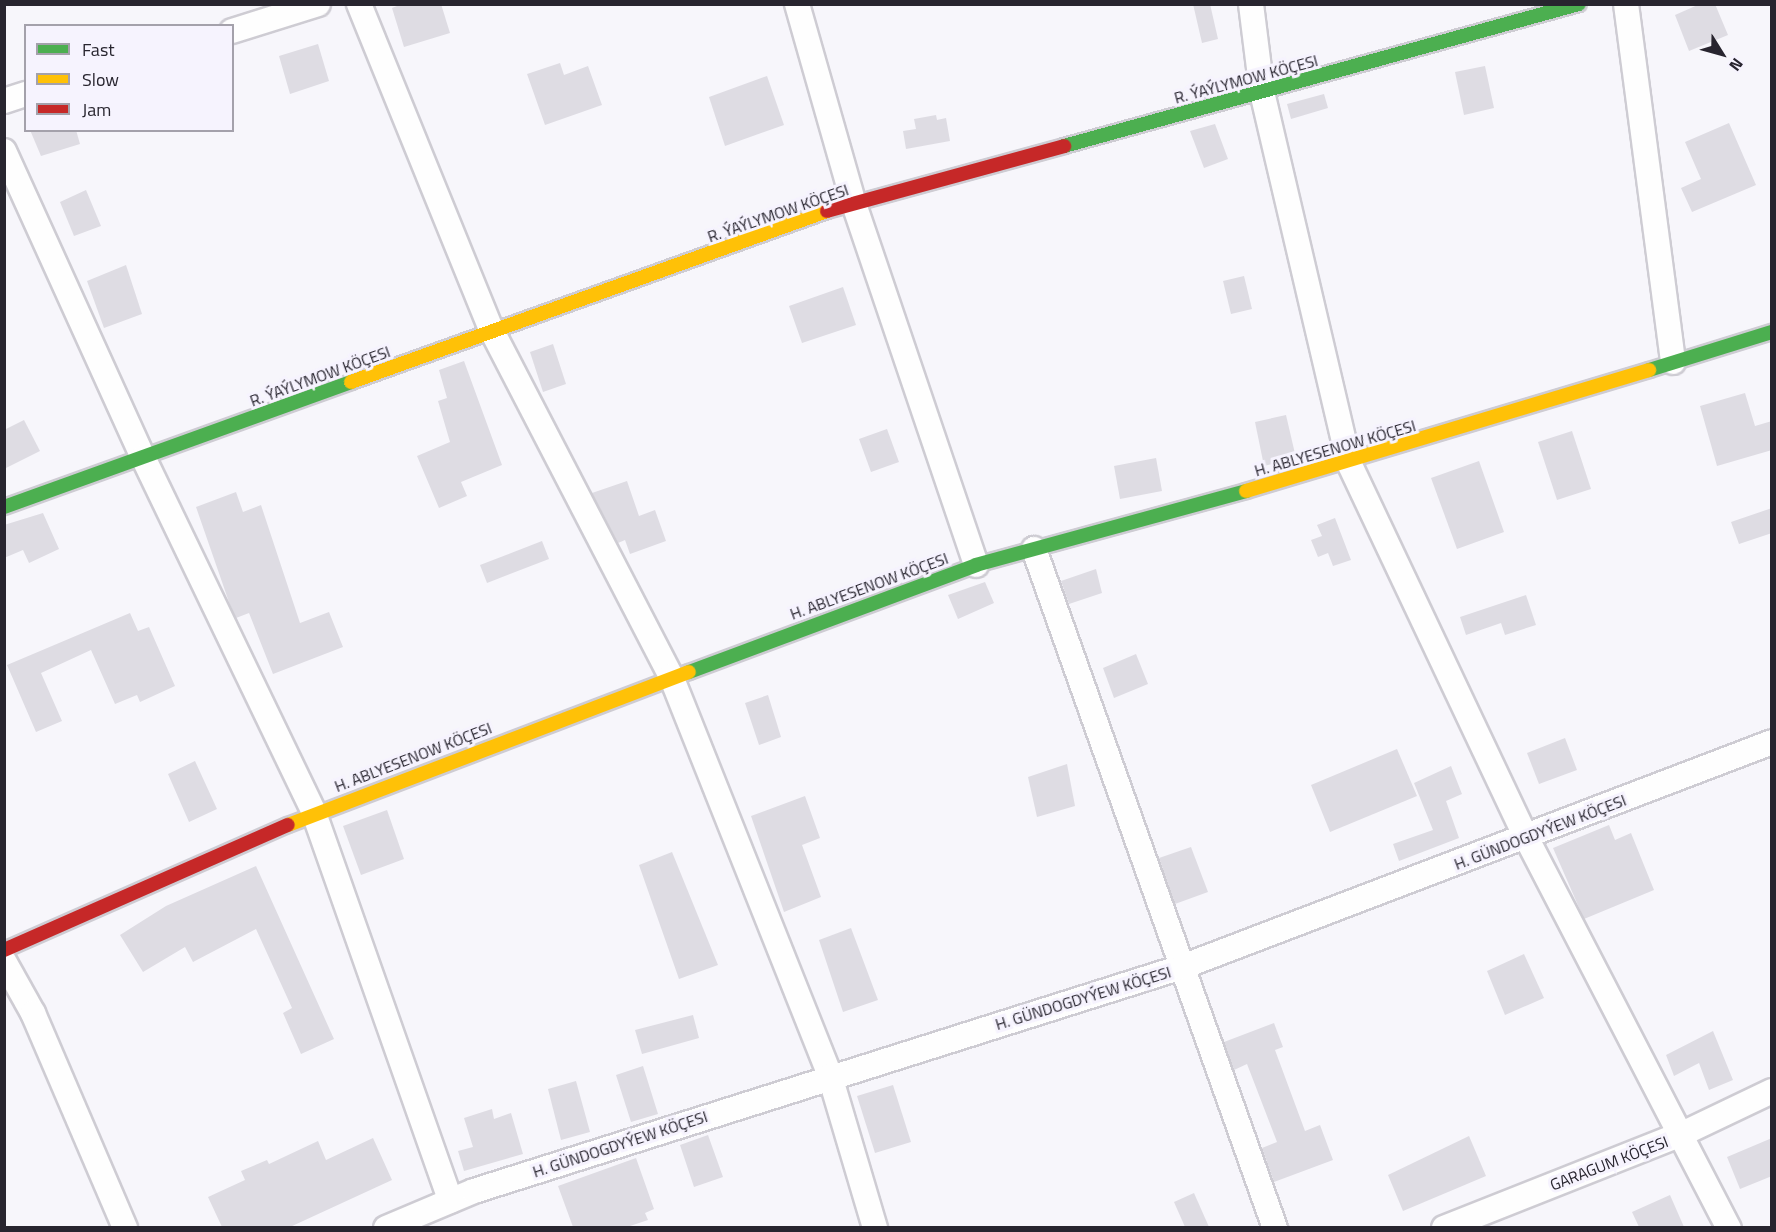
<!DOCTYPE html>
<html>
<head>
<meta charset="utf-8">
<style>
  body { margin:0 }
  #map { position:relative; width:1776px; height:1232px; overflow:hidden; background:#f7f6fb; font-family:"Titillium Web",sans-serif }
  div>[style] { position:absolute }
  [style*='--x'] { left:calc(var(--x)*1px); top:calc(var(--y)*1px); width:calc(var(--w)*1px); rotate:calc(var(--a)*1deg) }
  .building>* { inset:0; background:#dedce3 }
  .roads { filter:drop-shadow(2px 0 #ceccd3) drop-shadow(-2px 0 #ceccd3) drop-shadow(0 2px #ceccd3) drop-shadow(0 -2px #ceccd3) }
  .street>* { height:24px; margin:-12px; padding:0 12px; transform-origin:12px; border-radius:12px; background:#fefefe }
  .fast>* { height:14px; margin:-7px; padding:0 7px; transform-origin:7px; border-radius:7px; background:#4caf50 }
  .slow>* { height:14px; margin:-7px; padding:0 7px; transform-origin:7px; border-radius:7px; background:#ffc107 }
  .jam>* { height:14px; margin:-7px; padding:0 7px; transform-origin:7px; border-radius:7px; background:#c62828 }
  span { translate:-50% -50%; white-space:nowrap; text-align:center; line-height:1.15; -webkit-text-stroke:6px #f6f3fe; paint-order:stroke }
  .street-label { font-size:16px; color:#28252f }
  .frame { position:absolute; inset:0; border:6px solid #28252f; pointer-events:none }
  .legend { position:absolute; left:24px; top:24px; width:210px; height:108px; box-sizing:border-box; background:#f6f3fe; border:2px solid #a4a1ab; margin:0; padding:8px 10px; list-style:none; font-size:18px; color:#28252f }
  .legend li { display:flex; align-items:center; gap:12px; height:30px }
  .legend b { width:30px; border:2px solid #a4a1ab }
  .north { position:absolute; left:1692px; top:24px; width:60px; height:60px; -webkit-text-stroke:4px #f6f3fe; paint-order:stroke; rotate:127deg; font-size:16px; font-weight:700; line-height:24px; text-align:center; color:#28252f }
  .north::after { content:''; display:block; margin:auto; width:21px; height:27px; background:#28252f; clip-path:polygon(50% 0,100% 100%,50% 72%,0 100%) }
</style>
</head>
<body>
<div id="map">
  <div class="building">
    <i style="clip-path:polygon(402px 4px,441px 4px,450px 33px,404px 47px,392px 8px)"></i>
    <i style="clip-path:polygon(1193px 4px,1210px 4px,1218px 39px,1202px 43px)"></i>
    <i style="clip-path:polygon(1700px 4px,1715px 4px,1728px 35px,1689px 51px,1675px 15px)"></i>
    <i style="clip-path:polygon(318px 44px,329px 81px,290px 94px,279px 56px)"></i>
    <i style="clip-path:polygon(560px 63px,564px 75px,588px 66px,602px 105px,545px 125px,527px 74px)"></i>
    <i style="clip-path:polygon(1485px 66px,1494px 108px,1464px 115px,1455px 72px)"></i>
    <i style="clip-path:polygon(767px 76px,784px 125px,725px 146px,709px 97px)"></i>
    <i style="clip-path:polygon(1324px 94px,1328px 108px,1291px 119px,1287px 104px)"></i>
    <i style="clip-path:polygon(936px 115px,937px 120px,946px 118px,950px 141px,906px 149px,903px 131px,916px 129px,914px 119px)"></i>
    <i style="clip-path:polygon(1729px 123px,1756px 185px,1692px 212px,1681px 188px,1701px 179px,1685px 142px)"></i>
    <i style="clip-path:polygon(1215px 124px,1228px 159px,1204px 168px,1190px 131px)"></i>
    <i style="clip-path:polygon(30px 130px,76px 130px,80px 144px,41px 156px)"></i>
    <i style="clip-path:polygon(86px 190px,101px 226px,74px 236px,60px 202px)"></i>
    <i style="clip-path:polygon(126px 265px,142px 314px,104px 328px,87px 281px)"></i>
    <i style="clip-path:polygon(1244px 276px,1252px 309px,1231px 314px,1223px 281px)"></i>
    <i style="clip-path:polygon(843px 287px,856px 325px,802px 343px,789px 306px)"></i>
    <i style="clip-path:polygon(553px 344px,566px 384px,543px 392px,530px 352px)"></i>
    <i style="clip-path:polygon(464px 361px,502px 465px,461px 482px,467px 496px,439px 508px,417px 456px,450px 442px,438px 401px,447px 398px,439px 370px)"></i>
    <i style="clip-path:polygon(1745px 393px,1755px 426px,1772px 421px,1772px 450px,1717px 466px,1700px 406px)"></i>
    <i style="clip-path:polygon(1286px 415px,1296px 458px,1264px 466px,1255px 422px)"></i>
    <i style="clip-path:polygon(24px 420px,40px 451px,4px 469px,4px 430px)"></i>
    <i style="clip-path:polygon(887px 429px,899px 462px,871px 472px,859px 439px)"></i>
    <i style="clip-path:polygon(1572px 431px,1591px 489px,1557px 500px,1538px 442px)"></i>
    <i style="clip-path:polygon(1156px 458px,1162px 491px,1120px 499px,1114px 466px)"></i>
    <i style="clip-path:polygon(1479px 461px,1504px 532px,1457px 549px,1431px 478px)"></i>
    <i style="clip-path:polygon(627px 481px,639px 516px,655px 510px,666px 541px,630px 554px,625px 540px,618px 543px,592px 493px)"></i>
    <i style="clip-path:polygon(236px 492px,243px 512px,261px 505px,300px 623px,329px 612px,343px 647px,273px 674px,249px 613px,236px 618px,230px 605px,196px 507px)"></i>
    <i style="clip-path:polygon(1772px 508px,1772px 533px,1739px 544px,1731px 522px)"></i>
    <i style="clip-path:polygon(43px 513px,59px 549px,29px 563px,23px 550px,4px 558px,4px 525px)"></i>
    <i style="clip-path:polygon(1335px 518px,1351px 560px,1333px 566px,1328px 553px,1318px 557px,1311px 540px,1322px 536px,1317px 525px)"></i>
    <i style="clip-path:polygon(542px 541px,549px 559px,487px 583px,480px 565px)"></i>
    <i style="clip-path:polygon(1096px 569px,1102px 593px,1069px 604px,1061px 581px)"></i>
    <i style="clip-path:polygon(985px 582px,994px 603px,958px 619px,948px 595px)"></i>
    <i style="clip-path:polygon(1526px 595px,1536px 625px,1505px 635px,1501px 623px,1466px 635px,1460px 617px)"></i>
    <i style="clip-path:polygon(130px 613px,138px 631px,149px 627px,175px 686px,140px 702px,137px 695px,115px 704px,91px 650px,41px 673px,62px 721px,36px 732px,7px 665px)"></i>
    <i style="clip-path:polygon(1136px 654px,1148px 684px,1114px 698px,1103px 668px)"></i>
    <i style="clip-path:polygon(768px 695px,781px 737px,759px 745px,745px 703px)"></i>
    <i style="clip-path:polygon(1565px 738px,1577px 770px,1539px 784px,1527px 753px)"></i>
    <i style="clip-path:polygon(1397px 749px,1417px 796px,1330px 832px,1311px 785px)"></i>
    <i style="clip-path:polygon(195px 761px,217px 809px,189px 822px,168px 774px)"></i>
    <i style="clip-path:polygon(1067px 764px,1075px 806px,1037px 817px,1028px 777px)"></i>
    <i style="clip-path:polygon(1451px 766px,1462px 794px,1446px 801px,1459px 838px,1399px 861px,1393px 844px,1433px 830px,1414px 783px)"></i>
    <i style="clip-path:polygon(805px 796px,820px 838px,802px 845px,821px 897px,784px 912px,751px 816px)"></i>
    <i style="clip-path:polygon(387px 810px,404px 859px,361px 875px,343px 826px)"></i>
    <i style="clip-path:polygon(1609px 825px,1615px 840px,1631px 833px,1654px 890px,1584px 919px,1553px 848px)"></i>
    <i style="clip-path:polygon(1191px 847px,1208px 892px,1175px 904px,1159px 858px)"></i>
    <i style="clip-path:polygon(672px 852px,718px 965px,679px 979px,639px 865px)"></i>
    <i style="clip-path:polygon(256px 866px,334px 1039px,301px 1054px,283px 1013px,292px 1008px,256px 929px,193px 962px,185px 947px,143px 972px,120px 935px,166px 906px)"></i>
    <i style="clip-path:polygon(851px 928px,878px 1000px,843px 1012px,819px 940px)"></i>
    <i style="clip-path:polygon(1524px 954px,1544px 998px,1505px 1015px,1487px 971px)"></i>
    <i style="clip-path:polygon(693px 1015px,699px 1038px,642px 1054px,635px 1030px)"></i>
    <i style="clip-path:polygon(1274px 1023px,1283px 1047px,1275px 1050px,1305px 1131px,1320px 1125px,1333px 1160px,1274px 1182px,1262px 1148px,1277px 1142px,1247px 1064px,1234px 1070px,1224px 1042px)"></i>
    <i style="clip-path:polygon(1713px 1031px,1733px 1080px,1709px 1090px,1699px 1063px,1674px 1076px,1666px 1055px)"></i>
    <i style="clip-path:polygon(643px 1066px,658px 1114px,631px 1122px,616px 1075px)"></i>
    <i style="clip-path:polygon(576px 1081px,590px 1132px,561px 1140px,548px 1089px)"></i>
    <i style="clip-path:polygon(893px 1085px,911px 1142px,875px 1153px,857px 1096px)"></i>
    <i style="clip-path:polygon(492px 1109px,494px 1119px,511px 1113px,523px 1154px,464px 1171px,458px 1151px,473px 1147px,464px 1118px)"></i>
    <i style="clip-path:polygon(708px 1135px,723px 1177px,694px 1187px,680px 1145px)"></i>
    <i style="clip-path:polygon(1469px 1136px,1486px 1176px,1403px 1211px,1388px 1175px)"></i>
    <i style="clip-path:polygon(373px 1138px,392px 1180px,290px 1227px,222px 1227px,208px 1197px,245px 1180px,241px 1171px,267px 1160px,269px 1164px,318px 1141px,326px 1160px)"></i>
    <i style="clip-path:polygon(1772px 1138px,1772px 1176px,1740px 1189px,1727px 1157px)"></i>
    <i style="clip-path:polygon(636px 1158px,654px 1209px,645px 1213px,648px 1220px,627px 1227px,573px 1227px,558px 1186px)"></i>
    <i style="clip-path:polygon(1194px 1193px,1209px 1227px,1185px 1227px,1174px 1202px)"></i>
    <i style="clip-path:polygon(1670px 1195px,1684px 1227px,1639px 1227px,1632px 1212px)"></i>
  </div>
  <div class="roads">
    <div class="street">
      <i style="--x:359;--y:4;--w:353;--a:67.9"></i>
      <i style="--x:492;--y:331;--w:389;--a:62.6"></i>
      <i style="--x:671;--y:676;--w:430;--a:68.3"></i>
      <i style="--x:830;--y:1076;--w:159;--a:73.5"></i>
      <i style="--x:797;--y:4;--w:208;--a:74.1"></i>
      <i style="--x:854;--y:204;--w:381;--a:71.3"></i>
      <i style="--x:1251;--y:4;--w:89;--a:82.9"></i>
      <i style="--x:1262;--y:92;--w:381;--a:76.8"></i>
      <i style="--x:1349;--y:463;--w:414;--a:64.7"></i>
      <i style="--x:1526;--y:837;--w:441;--a:62.6"></i>
      <i style="--x:1626;--y:4;--w:361;--a:82.5"></i>
      <i style="--x:232;--y:31;--w:90;--a:-17.4"></i>
      <i style="--x:4;--y:101;--w:23;--a:-18"></i>
      <i style="--x:4;--y:151;--w:336;--a:65.6"></i>
      <i style="--x:143;--y:457;--w:395;--a:64.3"></i>
      <i style="--x:314;--y:813;--w:411;--a:70.6"></i>
      <i style="--x:1034;--y:549;--w:721;--a:70.46"></i>
      <i style="--x:4;--y:961;--w:60;--a:60.9"></i>
      <i style="--x:33;--y:1013;--w:234;--a:66.8"></i>
      <i style="--x:386;--y:1228;--w:95;--a:-22.8"></i>
      <i style="--x:474;--y:1191;--w:743;--a:-17.56"></i>
      <i style="--x:1182;--y:967;--w:631;--a:-20.87"></i>
      <i style="--x:1444;--y:1228;--w:256;--a:-21.6"></i>
      <i style="--x:1682;--y:1134;--w:100;--a:-25.5"></i>
    </div>
    <div class="fast">
      <i style="--x:1064;--y:146;--w:534;--a:-15.42"></i>
      <i style="--x:1649;--y:370;--w:129;--a:-17.2"></i>
      <i style="--x:4;--y:507;--w:369;--a:-19.8"></i>
      <i style="--x:689;--y:672;--w:306;--a:-20.4"></i>
      <i style="--x:976;--y:565;--w:280;--a:-15.3"></i>
    </div>
    <div class="slow">
      <i style="--x:351;--y:382;--w:506;--a:-19.76"></i>
      <i style="--x:1246;--y:491;--w:421;--a:-16.7"></i>
      <i style="--x:288;--y:825;--w:429;--a:-20.9"></i>
    </div>
    <div class="jam">
      <i style="--x:827;--y:211;--w:246;--a:-15.3"></i>
      <i style="--x:4;--y:950;--w:310;--a:-23.8"></i>
    </div>
  </div>
  <div class="street-label">
    <span style="left:1246px;top:79px;rotate:-15deg">R. ÝAÝLYMOW KÖÇESI</span>
    <span style="left:778px;top:213px;rotate:-19deg">R. ÝAÝLYMOW KÖÇESI</span>
    <span style="left:320px;top:376px;rotate:-20deg">R. ÝAÝLYMOW KÖÇESI</span>
    <span style="left:1335px;top:448px;rotate:-16deg">H. ABLYESENOW KÖÇESI</span>
    <span style="left:869px;top:586px;rotate:-20deg">H. ABLYESENOW KÖÇESI</span>
    <span style="left:413px;top:757px;rotate:-21deg">H. ABLYESENOW KÖÇESI</span>
    <span style="left:1540px;top:832px;rotate:-21deg">H. GÜNDOGDYÝEW KÖÇESI</span>
    <span style="left:1083px;top:998px;rotate:-17deg">H. GÜNDOGDYÝEW KÖÇESI</span>
    <span style="left:620px;top:1144px;rotate:-18deg">H. GÜNDOGDYÝEW KÖÇESI</span>
    <span style="left:1609px;top:1163px;rotate:-21deg">GARAGUM KÖÇESI</span>
  </div>
  <div class="frame"></div>
  <ul class="legend">
  <li><b style="height:8px;background:#4caf50"></b>Fast</li>
  <li><b style="height:8px;background:#ffc107"></b>Slow</li>
  <li><b style="height:8px;background:#c62828"></b>Jam</li>
  </ul>
  <div class="north">N</div>
</div>
</body>
</html>
